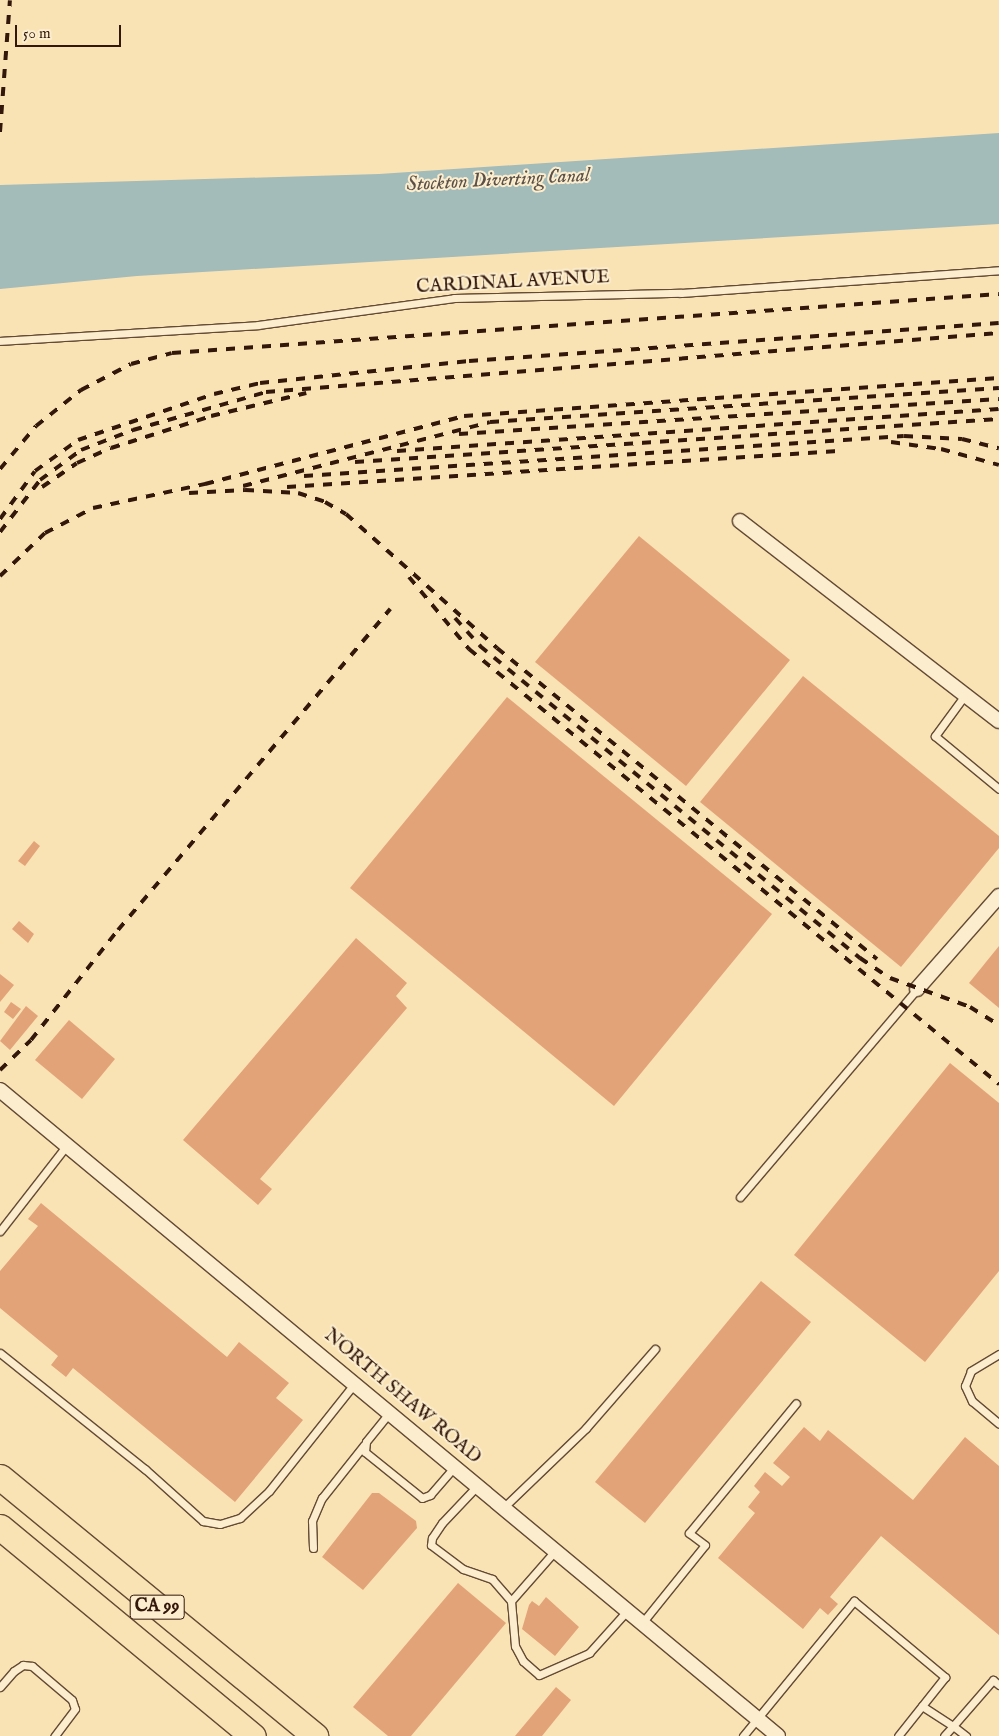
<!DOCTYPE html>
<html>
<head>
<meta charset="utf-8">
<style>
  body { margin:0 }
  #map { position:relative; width:999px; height:1736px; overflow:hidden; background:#f9e3b4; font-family:"IM FELL English",serif }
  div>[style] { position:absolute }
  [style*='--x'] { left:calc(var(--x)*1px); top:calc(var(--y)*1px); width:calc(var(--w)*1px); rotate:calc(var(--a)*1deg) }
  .water>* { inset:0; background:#a3bbb9 }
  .building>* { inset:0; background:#e3a378 }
  .roads { filter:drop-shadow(1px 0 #644a34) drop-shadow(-1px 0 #644a34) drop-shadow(0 1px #644a34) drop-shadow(0 -1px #644a34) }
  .lane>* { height:7px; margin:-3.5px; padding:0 3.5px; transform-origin:3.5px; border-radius:3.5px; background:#fbedce }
  .street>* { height:14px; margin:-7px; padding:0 7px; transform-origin:7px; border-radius:7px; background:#fbedce }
  .highway>* { height:25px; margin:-12.5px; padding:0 12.5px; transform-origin:12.5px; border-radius:12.5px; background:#f9e3b4 }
  .rail>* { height:4px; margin-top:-2px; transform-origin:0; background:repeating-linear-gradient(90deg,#32170a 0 9px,transparent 0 18px) }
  span { translate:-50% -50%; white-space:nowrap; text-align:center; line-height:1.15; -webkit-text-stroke:4px #fbedce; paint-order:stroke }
  .shield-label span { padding:1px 4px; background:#fbedce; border:1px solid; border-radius:4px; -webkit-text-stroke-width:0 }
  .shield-label { font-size:18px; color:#32170a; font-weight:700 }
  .street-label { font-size:19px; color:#32170a }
  .water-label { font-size:20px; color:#5a5047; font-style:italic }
  .scale { position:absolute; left:15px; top:25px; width:106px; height:22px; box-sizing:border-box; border:2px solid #32170a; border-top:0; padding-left:6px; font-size:15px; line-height:18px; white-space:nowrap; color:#32170a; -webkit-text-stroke:4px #fbedce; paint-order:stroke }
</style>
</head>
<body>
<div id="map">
  <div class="water">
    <i style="clip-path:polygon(999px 133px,999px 224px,137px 276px,0 289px,0 185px,379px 174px)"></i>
  </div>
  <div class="building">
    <i style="clip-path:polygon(639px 536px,790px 660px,686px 786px,535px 662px)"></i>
    <i style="clip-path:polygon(803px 676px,999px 836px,999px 848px,901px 967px,700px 802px)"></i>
    <i style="clip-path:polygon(507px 697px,772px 914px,614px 1106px,350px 888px)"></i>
    <i style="clip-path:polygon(34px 841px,40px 846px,25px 866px,18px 861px)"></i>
    <i style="clip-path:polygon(19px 921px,34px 934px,28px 943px,12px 929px)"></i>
    <i style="clip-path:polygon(356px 938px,407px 983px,396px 996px,407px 1008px,260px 1179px,272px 1189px,258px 1205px,183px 1140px)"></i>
    <i style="clip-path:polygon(999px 946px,999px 1008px,969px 983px)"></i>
    <i style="clip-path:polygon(0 974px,14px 985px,0 1002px)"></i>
    <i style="clip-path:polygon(11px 1002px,21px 1009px,13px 1019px,4px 1012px)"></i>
    <i style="clip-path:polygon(26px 1006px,38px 1016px,10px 1050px,0 1041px)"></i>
    <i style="clip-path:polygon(69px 1020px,115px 1059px,82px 1099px,35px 1060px)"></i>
    <i style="clip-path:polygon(950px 1063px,999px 1103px,999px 1271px,925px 1362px,794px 1255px)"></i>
    <i style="clip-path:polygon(41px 1203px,227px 1357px,239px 1342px,289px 1383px,276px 1398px,303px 1420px,235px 1502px,73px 1368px,66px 1377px,51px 1365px,58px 1356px,0 1308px,0 1271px,38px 1226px,28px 1219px)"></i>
    <i style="clip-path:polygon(761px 1281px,811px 1322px,645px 1523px,595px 1482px)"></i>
    <i style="clip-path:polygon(804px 1427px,820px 1441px,828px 1430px,913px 1500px,965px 1437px,999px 1466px,999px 1635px,881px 1536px,830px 1597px,838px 1604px,828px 1615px,820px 1608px,803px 1629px,718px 1558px,755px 1513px,748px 1507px,760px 1492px,754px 1486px,765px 1472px,782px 1486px,790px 1477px,773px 1463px)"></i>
    <i style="clip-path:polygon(372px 1493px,379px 1493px,416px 1521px,417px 1528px,363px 1590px,322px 1557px)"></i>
    <i style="clip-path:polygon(458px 1583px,506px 1623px,411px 1736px,388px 1736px,353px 1707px)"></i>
    <i style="clip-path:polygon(546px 1597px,579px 1627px,555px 1656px,522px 1629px,529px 1605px,532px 1601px,539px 1606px)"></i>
    <i style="clip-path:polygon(556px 1687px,571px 1700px,542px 1736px,515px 1736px)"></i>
  </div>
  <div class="roads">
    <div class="lane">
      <i style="--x:0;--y:341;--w:258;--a:-3.5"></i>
      <i style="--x:258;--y:325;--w:198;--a:-7.8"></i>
      <i style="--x:454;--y:298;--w:227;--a:-1.3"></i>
      <i style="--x:681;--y:293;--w:319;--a:-4.1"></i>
      <i style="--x:965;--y:695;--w:51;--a:126.2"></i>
      <i style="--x:935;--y:736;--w:83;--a:39.6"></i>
      <i style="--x:740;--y:1197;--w:273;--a:-49.6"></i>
      <i style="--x:0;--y:1231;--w:109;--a:-52.1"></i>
      <i style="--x:0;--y:1353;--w:186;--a:38.7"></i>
      <i style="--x:145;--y:1469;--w:78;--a:41.9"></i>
      <i style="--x:203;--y:1521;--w:17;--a:10"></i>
      <i style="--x:220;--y:1524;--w:21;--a:-17"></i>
      <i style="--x:240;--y:1518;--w:40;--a:-43"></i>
      <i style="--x:269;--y:1491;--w:138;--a:-51.5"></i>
      <i style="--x:999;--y:1354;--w:33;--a:149"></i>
      <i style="--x:971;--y:1371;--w:16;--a:112"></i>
      <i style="--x:965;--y:1386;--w:17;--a:65"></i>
      <i style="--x:972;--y:1401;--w:35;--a:40"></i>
      <i style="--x:390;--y:1412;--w:38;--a:129"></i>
      <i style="--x:366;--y:1442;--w:10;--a:96"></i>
      <i style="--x:365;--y:1452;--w:73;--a:38.9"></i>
      <i style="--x:422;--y:1498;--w:9;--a:-21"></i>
      <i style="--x:430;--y:1495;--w:38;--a:-49"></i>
      <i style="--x:478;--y:1485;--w:52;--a:133.5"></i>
      <i style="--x:442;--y:1523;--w:18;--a:124"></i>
      <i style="--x:432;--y:1538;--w:7;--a:98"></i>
      <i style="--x:431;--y:1545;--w:40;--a:37"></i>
      <i style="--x:463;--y:1569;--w:31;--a:19"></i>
      <i style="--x:492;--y:1579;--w:29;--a:49"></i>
      <i style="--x:511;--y:1601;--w:45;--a:84.9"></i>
      <i style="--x:515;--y:1646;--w:17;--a:62"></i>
      <i style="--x:523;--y:1661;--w:21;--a:41"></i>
      <i style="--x:539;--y:1675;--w:55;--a:-23.7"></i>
      <i style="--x:589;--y:1653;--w:57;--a:-47.9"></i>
      <i style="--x:504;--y:1507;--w:114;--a:-43.9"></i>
      <i style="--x:586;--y:1428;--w:105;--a:-48.9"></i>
      <i style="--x:313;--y:1548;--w:27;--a:-92"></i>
      <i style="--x:312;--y:1521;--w:25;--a:-67"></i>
      <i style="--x:322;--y:1498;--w:68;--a:-51.6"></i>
      <i style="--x:511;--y:1601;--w:67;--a:-48.7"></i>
      <i style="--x:642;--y:1623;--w:100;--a:-51.1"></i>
      <i style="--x:705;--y:1545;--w:20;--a:-143"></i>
      <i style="--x:689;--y:1533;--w:168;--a:-50.5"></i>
      <i style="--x:0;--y:1687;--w:21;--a:-49"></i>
      <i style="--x:14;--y:1671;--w:11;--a:-34"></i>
      <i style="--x:23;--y:1665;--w:9;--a:6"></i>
      <i style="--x:32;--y:1666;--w:52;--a:40.4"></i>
      <i style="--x:72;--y:1700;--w:9;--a:72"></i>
      <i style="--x:75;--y:1709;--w:34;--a:127"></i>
      <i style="--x:922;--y:1706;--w:37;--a:33"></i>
      <i style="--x:953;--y:1726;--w:13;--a:132"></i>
      <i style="--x:743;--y:1736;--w:175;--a:-50.6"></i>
      <i style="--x:854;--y:1601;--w:119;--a:39.9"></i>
      <i style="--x:945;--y:1677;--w:75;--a:128.5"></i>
      <i style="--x:966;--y:1736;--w:16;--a:-142"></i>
      <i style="--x:953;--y:1726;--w:61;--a:-49"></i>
      <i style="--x:993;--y:1680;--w:8;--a:40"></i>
    </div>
    <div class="street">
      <i style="--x:740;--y:521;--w:327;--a:37.7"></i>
      <i style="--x:917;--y:989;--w:124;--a:-48.6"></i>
      <i style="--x:0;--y:1090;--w:1011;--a:39.7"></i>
    </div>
    <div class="highway">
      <i style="--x:0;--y:1477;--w:408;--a:39.4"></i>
      <i style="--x:0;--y:1527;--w:328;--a:39.6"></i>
    </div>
  </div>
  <div class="rail">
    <i style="--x:0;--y:132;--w:132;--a:-85.7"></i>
    <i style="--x:459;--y:434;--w:541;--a:-3.71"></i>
    <i style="--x:891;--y:442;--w:50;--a:8"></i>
    <i style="--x:941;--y:449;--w:60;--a:15.4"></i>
    <i style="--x:397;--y:451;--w:603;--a:-3.99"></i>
    <i style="--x:355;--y:462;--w:645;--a:-3.82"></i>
    <i style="--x:0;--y:469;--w:56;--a:-50.1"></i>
    <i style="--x:36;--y:426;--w:58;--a:-38.7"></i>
    <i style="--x:81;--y:390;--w:56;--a:-27.5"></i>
    <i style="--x:131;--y:364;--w:42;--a:-15"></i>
    <i style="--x:172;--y:353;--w:829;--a:-4.08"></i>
    <i style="--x:304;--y:476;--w:601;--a:-3.81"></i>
    <i style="--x:904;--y:436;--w:58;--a:3"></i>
    <i style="--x:962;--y:439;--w:38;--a:14"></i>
    <i style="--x:243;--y:486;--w:255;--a:-14.5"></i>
    <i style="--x:490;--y:422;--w:510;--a:-3.82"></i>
    <i style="--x:42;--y:487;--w:42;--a:-34.4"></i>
    <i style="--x:77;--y:463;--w:37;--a:-24"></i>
    <i style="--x:111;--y:448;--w:105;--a:-17.7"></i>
    <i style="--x:211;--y:416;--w:98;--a:-13.6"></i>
    <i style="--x:287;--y:487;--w:552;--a:-3.74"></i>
    <i style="--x:189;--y:493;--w:56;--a:-3.1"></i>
    <i style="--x:245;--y:490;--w:53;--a:3.2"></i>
    <i style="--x:298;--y:493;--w:28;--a:18"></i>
    <i style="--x:325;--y:502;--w:24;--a:30"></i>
    <i style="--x:346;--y:514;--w:202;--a:41.6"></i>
    <i style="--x:497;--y:648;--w:491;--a:39.3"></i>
    <i style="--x:0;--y:519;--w:59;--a:-53.9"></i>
    <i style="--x:35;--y:471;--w:53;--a:-35.8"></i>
    <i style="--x:78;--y:440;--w:144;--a:-18.7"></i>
    <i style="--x:214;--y:394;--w:47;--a:-13.4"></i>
    <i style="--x:260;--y:383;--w:210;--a:-6"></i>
    <i style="--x:469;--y:361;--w:531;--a:-4.1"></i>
    <i style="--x:0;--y:532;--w:66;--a:-52.4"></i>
    <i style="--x:40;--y:480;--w:51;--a:-36.2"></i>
    <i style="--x:81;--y:450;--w:56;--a:-21"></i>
    <i style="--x:133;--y:430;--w:138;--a:-15.9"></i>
    <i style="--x:266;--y:392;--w:735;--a:-4.6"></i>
    <i style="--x:0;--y:576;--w:62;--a:-43.7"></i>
    <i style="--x:45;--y:533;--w:54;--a:-27.5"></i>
    <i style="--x:93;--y:508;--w:115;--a:-12.1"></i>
    <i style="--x:205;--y:484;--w:268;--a:-14.7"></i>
    <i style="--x:464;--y:416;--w:536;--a:-4.06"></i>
    <i style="--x:409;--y:577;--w:94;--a:50.2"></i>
    <i style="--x:469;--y:649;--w:686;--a:39.38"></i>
    <i style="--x:455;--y:618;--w:38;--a:48"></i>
    <i style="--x:480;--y:646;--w:492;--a:39.4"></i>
    <i style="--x:860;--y:958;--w:36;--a:34"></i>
    <i style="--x:890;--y:978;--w:85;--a:19.9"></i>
    <i style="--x:970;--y:1007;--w:34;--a:32"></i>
    <i style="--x:0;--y:1070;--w:43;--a:-44.1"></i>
    <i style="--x:31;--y:1040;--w:140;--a:-51.7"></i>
    <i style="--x:118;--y:930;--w:421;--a:-49.7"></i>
  </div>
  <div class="shield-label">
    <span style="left:157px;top:1607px">CA 99</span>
  </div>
  <div class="street-label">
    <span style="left:513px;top:283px;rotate:-3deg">CARDINAL AVENUE</span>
    <span style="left:402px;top:1397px;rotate:40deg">NORTH SHAW ROAD</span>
  </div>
  <div class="water-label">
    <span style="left:498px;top:180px;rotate:-3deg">Stockton Diverting Canal</span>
  </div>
  <div class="scale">50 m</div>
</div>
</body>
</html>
